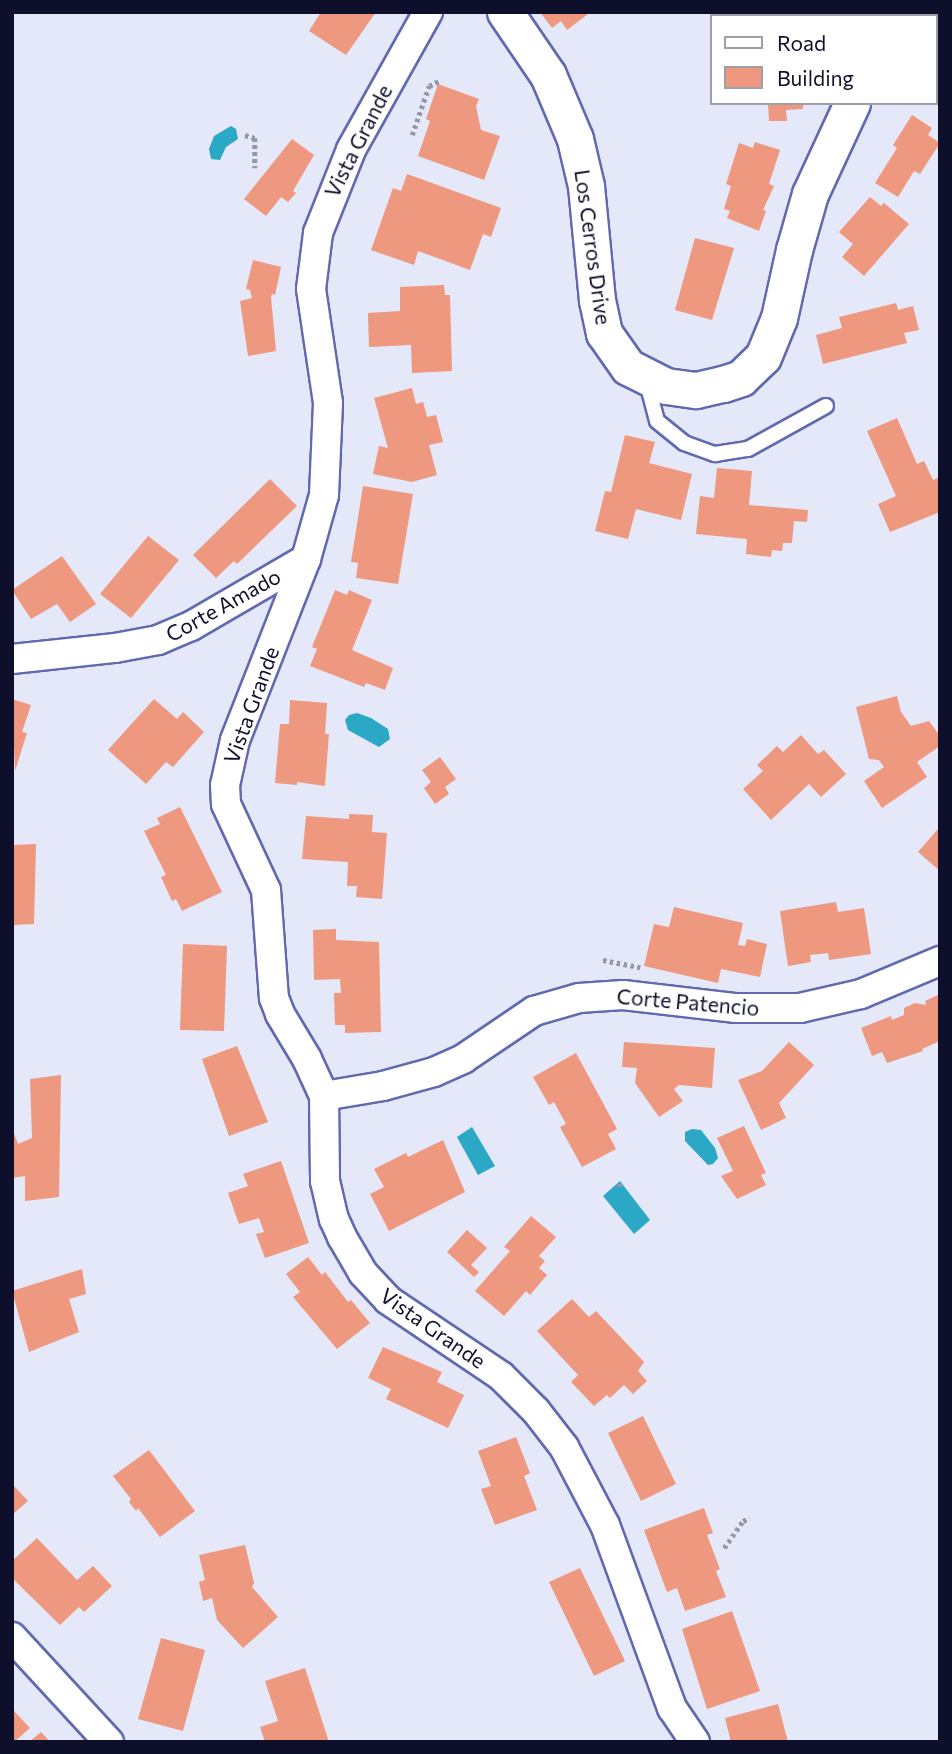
<!DOCTYPE html>
<html>
<head>
<meta charset="utf-8">
<style>
  body { margin:0 }
  #map { position:relative; width:952px; height:1754px; overflow:hidden; background:#e5e8f8; font-family:Commissioner,sans-serif }
  div>[style] { position:absolute }
  [style*='--x'] { left:calc(var(--x)*1px); top:calc(var(--y)*1px); width:calc(var(--w)*1px); rotate:calc(var(--a)*1deg) }
  .water>* { inset:0; background:#2ba8c5 }
  .building>* { inset:0; background:#ed987f }
  .path>* { height:4.5px; margin-top:-2.25px; transform-origin:0; background:repeating-linear-gradient(90deg,#9497ab 0 3.5px,transparent 0 7px) }
  .roads { filter:drop-shadow(2px 0 #6169af) drop-shadow(-2px 0 #6169af) drop-shadow(0 2px #6169af) drop-shadow(0 -2px #6169af) }
  .service>* { height:14px; margin:-7px; padding:0 7px; transform-origin:7px; border-radius:7px; background:#fff }
  .minor>* { height:28px; margin:-14px; padding:0 14px; transform-origin:14px; border-radius:14px; background:#fff }
  .tertiary>* { height:35px; margin:-17.5px; padding:0 17.5px; transform-origin:17.5px; border-radius:17.5px; background:#fff }
  span { translate:-50% -50%; white-space:nowrap; text-align:center; line-height:1.15; -webkit-text-stroke:5px #fff; paint-order:stroke }
  .street-label { font-size:21px; color:#0e0f2a }
  .frame { position:absolute; inset:0; border:14px solid #0e0f2a; pointer-events:none }
  .legend { position:absolute; left:710px; top:14px; width:228px; height:91px; box-sizing:border-box; background:#fff; border:2px solid #9f9faa; margin:0; padding:9px 12px; list-style:none; font-size:21px; color:#0e0f2a }
  .legend li { display:flex; align-items:center; gap:14px; height:35px }
  .legend b { width:35px; border:2px solid #9f9faa }
</style>
</head>
<body>
<div id="map">
  <div class="water">
    <i style="clip-path:polygon(231px 126px,236px 129px,238px 139px,226px 147px,220px 160px,211px 159px,209px 149px,214px 136px)"></i>
    <i style="clip-path:polygon(349px 715px,357px 713px,371px 718px,388px 729px,390px 739px,379px 747px,348px 730px,345px 720px)"></i>
    <i style="clip-path:polygon(472px 1127px,495px 1166px,478px 1175px,457px 1137px)"></i>
    <i style="clip-path:polygon(692px 1129px,701px 1130px,715px 1148px,718px 1158px,713px 1164px,708px 1165px,685px 1141px,685px 1132px)"></i>
    <i style="clip-path:polygon(620px 1181px,650px 1220px,634px 1234px,603px 1196px)"></i>
  </div>
  <div class="building">
    <i style="clip-path:polygon(321px 12px,376px 12px,346px 55px,309px 31px)"></i>
    <i style="clip-path:polygon(540px 12px,587px 12px,588px 14px,567px 30px,561px 21px,552px 28px)"></i>
    <i style="clip-path:polygon(830px 12px,860px 12px,860px 13px,831px 16px)"></i>
    <i style="clip-path:polygon(438px 84px,479px 99px,476px 106px,481px 130px,500px 136px,484px 180px,418px 156px,430px 121px,426px 119px)"></i>
    <i style="clip-path:polygon(768px 103px,803px 103px,803px 109px,786px 110px,787px 121px,769px 121px)"></i>
    <i style="clip-path:polygon(912px 115px,932px 128px,928px 135px,940px 143px,920px 174px,914px 171px,898px 197px,875px 183px,897px 148px,893px 145px)"></i>
    <i style="clip-path:polygon(292px 139px,314px 155px,293px 191px,296px 193px,288px 202px,281px 197px,266px 216px,244px 199px)"></i>
    <i style="clip-path:polygon(755px 142px,780px 150px,769px 184px,774px 186px,763px 210px,766px 211px,759px 231px,727px 218px,730px 211px,724px 209px,731px 186px,726px 184px,739px 143px,753px 148px)"></i>
    <i style="clip-path:polygon(407px 174px,501px 208px,491px 237px,483px 234px,470px 270px,418px 251px,414px 265px,371px 250px,393px 188px,401px 191px)"></i>
    <i style="clip-path:polygon(870px 197px,881px 206px,884px 203px,909px 224px,864px 276px,842px 257px,853px 244px,839px 232px)"></i>
    <i style="clip-path:polygon(695px 238px,734px 248px,712px 320px,675px 310px)"></i>
    <i style="clip-path:polygon(253px 260px,281px 267px,275px 295px,272px 294px,271px 297px,276px 351px,248px 356px,240px 301px,252px 298px,250px 290px,246px 289px)"></i>
    <i style="clip-path:polygon(444px 285px,445px 295px,450px 295px,452px 371px,412px 373px,411px 345px,369px 347px,368px 313px,400px 311px,400px 287px)"></i>
    <i style="clip-path:polygon(896px 303px,898px 310px,913px 306px,919px 330px,904px 333px,907px 343px,823px 364px,816px 335px,842px 328px,839px 317px)"></i>
    <i style="clip-path:polygon(412px 388px,416px 404px,423px 402px,427px 417px,436px 415px,443px 442px,429px 445px,437px 475px,412px 482px,373px 474px,379px 446px,388px 448px,374px 398px)"></i>
    <i style="clip-path:polygon(897px 418px,917px 464px,924px 461px,933px 480px,940px 477px,940px 512px,890px 532px,878px 504px,896px 496px,867px 431px)"></i>
    <i style="clip-path:polygon(625px 435px,655px 442px,649px 463px,692px 474px,681px 520px,636px 509px,628px 539px,595px 531px,605px 491px,611px 492px)"></i>
    <i style="clip-path:polygon(717px 468px,752px 471px,749px 505px,808px 510px,807px 522px,794px 521px,792px 543px,783px 543px,782px 551px,772px 550px,771px 557px,746px 554px,747px 539px,696px 534px,700px 496px,714px 498px)"></i>
    <i style="clip-path:polygon(270px 479px,297px 506px,237px 564px,234px 561px,216px 578px,193px 555px)"></i>
    <i style="clip-path:polygon(363px 486px,413px 494px,398px 584px,356px 578px,358px 563px,351px 562px)"></i>
    <i style="clip-path:polygon(148px 536px,179px 560px,131px 618px,100px 594px)"></i>
    <i style="clip-path:polygon(62px 556px,96px 604px,70px 622px,57px 604px,31px 619px,12px 590px)"></i>
    <i style="clip-path:polygon(335px 590px,347px 595px,349px 590px,372px 600px,352px 650px,393px 668px,385px 690px,366px 683px,364px 687px,310px 666px,317px 649px,312px 647px)"></i>
    <i style="clip-path:polygon(897px 696px,901px 712px,911px 726px,929px 721px,940px 736px,940px 746px,917px 762px,927px 777px,882px 808px,864px 781px,884px 767px,879px 760px,869px 759px,856px 707px)"></i>
    <i style="clip-path:polygon(12px 699px,31px 705px,22px 732px,27px 733px,15px 771px)"></i>
    <i style="clip-path:polygon(154px 699px,177px 719px,183px 712px,204px 732px,173px 767px,166px 762px,146px 784px,108px 750px)"></i>
    <i style="clip-path:polygon(290px 700px,327px 703px,325px 734px,329px 734px,325px 786px,297px 782px,297px 785px,275px 783px,280px 724px,289px 724px)"></i>
    <i style="clip-path:polygon(801px 735px,818px 754px,824px 750px,846px 774px,821px 797px,809px 784px,771px 820px,743px 789px,763px 771px,757px 765px,777px 746px,783px 752px)"></i>
    <i style="clip-path:polygon(440px 757px,456px 779px,445px 787px,449px 794px,435px 804px,424px 788px,431px 782px,422px 770px)"></i>
    <i style="clip-path:polygon(180px 807px,222px 892px,182px 911px,176px 899px,172px 901px,161px 877px,166px 875px,144px 831px,160px 824px,157px 818px)"></i>
    <i style="clip-path:polygon(349px 814px,373px 815px,372px 832px,387px 833px,382px 899px,356px 897px,357px 886px,347px 886px,348px 862px,302px 859px,306px 816px,349px 819px)"></i>
    <i style="clip-path:polygon(938px 829px,940px 829px,940px 871px,918px 852px)"></i>
    <i style="clip-path:polygon(36px 844px,34px 924px,12px 925px,12px 845px)"></i>
    <i style="clip-path:polygon(836px 902px,838px 912px,864px 908px,871px 954px,829px 960px,828px 953px,810px 955px,811px 962px,788px 966px,780px 911px)"></i>
    <i style="clip-path:polygon(674px 907px,743px 923px,738px 945px,745px 946px,747px 939px,767px 944px,760px 977px,721px 969px,718px 983px,644px 966px,654px 924px,669px 927px)"></i>
    <i style="clip-path:polygon(336px 929px,336px 940px,379px 942px,381px 1032px,345px 1033px,345px 1025px,335px 1025px,334px 993px,341px 993px,340px 979px,314px 980px,313px 930px)"></i>
    <i style="clip-path:polygon(183px 944px,227px 946px,224px 1031px,180px 1030px)"></i>
    <i style="clip-path:polygon(940px 994px,940px 1041px,922px 1049px,923px 1051px,887px 1063px,882px 1052px,872px 1056px,861px 1028px,891px 1016px,892px 1020px,904px 1015px,904px 1008px,915px 1003px,926px 1005px,925px 1001px)"></i>
    <i style="clip-path:polygon(624px 1042px,715px 1048px,712px 1088px,679px 1085px,674px 1089px,683px 1101px,659px 1117px,635px 1083px,637px 1068px,622px 1067px)"></i>
    <i style="clip-path:polygon(789px 1042px,814px 1065px,779px 1103px,786px 1118px,761px 1130px,738px 1080px,762px 1071px)"></i>
    <i style="clip-path:polygon(237px 1046px,268px 1122px,229px 1136px,202px 1059px)"></i>
    <i style="clip-path:polygon(576px 1053px,617px 1129px,608px 1134px,616px 1149px,582px 1167px,560px 1127px,566px 1124px,554px 1102px,549px 1105px,533px 1077px)"></i>
    <i style="clip-path:polygon(61px 1075px,59px 1197px,25px 1201px,25px 1176px,12px 1178px,12px 1128px,18px 1144px,32px 1138px,30px 1079px)"></i>
    <i style="clip-path:polygon(744px 1126px,766px 1173px,761px 1175px,766px 1185px,737px 1199px,721px 1176px,733px 1171px,717px 1138px)"></i>
    <i style="clip-path:polygon(443px 1140px,465px 1192px,389px 1231px,370px 1194px,384px 1187px,374px 1169px,406px 1153px,408px 1157px)"></i>
    <i style="clip-path:polygon(281px 1161px,309px 1243px,265px 1258px,256px 1234px,264px 1232px,259px 1218px,239px 1224px,228px 1193px,248px 1186px,243px 1174px)"></i>
    <i style="clip-path:polygon(531px 1216px,556px 1237px,539px 1256px,545px 1261px,539px 1268px,547px 1275px,530px 1295px,526px 1291px,504px 1316px,475px 1291px,510px 1251px,504px 1247px)"></i>
    <i style="clip-path:polygon(467px 1230px,487px 1248px,471px 1265px,479px 1272px,474px 1277px,447px 1252px)"></i>
    <i style="clip-path:polygon(308px 1257px,322px 1275px,325px 1272px,348px 1302px,351px 1300px,370px 1323px,337px 1349px,293px 1297px,300px 1292px,286px 1274px)"></i>
    <i style="clip-path:polygon(82px 1269px,86px 1294px,69px 1299px,79px 1332px,29px 1352px,12px 1291px)"></i>
    <i style="clip-path:polygon(572px 1299px,589px 1317px,596px 1311px,644px 1362px,638px 1371px,647px 1381px,633px 1394px,624px 1385px,610px 1398px,607px 1395px,594px 1406px,571px 1382px,578px 1375px,537px 1331px)"></i>
    <i style="clip-path:polygon(383px 1347px,442px 1372px,437px 1382px,464px 1395px,448px 1428px,386px 1399px,391px 1389px,368px 1378px)"></i>
    <i style="clip-path:polygon(643px 1416px,676px 1484px,641px 1501px,608px 1433px)"></i>
    <i style="clip-path:polygon(516px 1437px,530px 1473px,524px 1476px,537px 1510px,495px 1525px,481px 1489px,491px 1486px,478px 1451px)"></i>
    <i style="clip-path:polygon(149px 1450px,195px 1511px,160px 1537px,138px 1508px,136px 1511px,129px 1502px,131px 1499px,113px 1476px)"></i>
    <i style="clip-path:polygon(12px 1484px,28px 1501px,12px 1515px)"></i>
    <i style="clip-path:polygon(704px 1508px,713px 1533px,707px 1535px,720px 1569px,716px 1571px,726px 1597px,685px 1611px,677px 1588px,667px 1592px,644px 1530px)"></i>
    <i style="clip-path:polygon(37px 1538px,77px 1580px,93px 1566px,112px 1586px,84px 1612px,79px 1607px,60px 1625px,12px 1578px,12px 1561px)"></i>
    <i style="clip-path:polygon(245px 1545px,254px 1583px,252px 1587px,278px 1617px,243px 1648px,217px 1620px,212px 1598px,203px 1601px,199px 1582px,205px 1580px,199px 1555px)"></i>
    <i style="clip-path:polygon(580px 1568px,625px 1661px,594px 1676px,549px 1582px)"></i>
    <i style="clip-path:polygon(732px 1611px,760px 1691px,707px 1709px,682px 1629px)"></i>
    <i style="clip-path:polygon(161px 1638px,205px 1650px,183px 1731px,138px 1719px)"></i>
    <i style="clip-path:polygon(305px 1668px,329px 1742px,265px 1742px,260px 1727px,278px 1721px,265px 1681px)"></i>
    <i style="clip-path:polygon(778px 1704px,788px 1742px,731px 1742px,725px 1718px)"></i>
    <i style="clip-path:polygon(12px 1709px,30px 1728px,14px 1742px,12px 1742px)"></i>
    <i style="clip-path:polygon(41px 1732px,50px 1742px,29px 1742px)"></i>
  </div>
  <div class="path">
    <i style="--x:245;--y:135;--w:10;--a:17"></i>
    <i style="--x:255;--y:138;--w:30;--a:90"></i>
    <i style="--x:412;--y:135;--w:52;--a:-70.9"></i>
    <i style="--x:429;--y:86;--w:11;--a:-27"></i>
    <i style="--x:603;--y:960;--w:38;--a:11"></i>
    <i style="--x:619;--y:1187;--w:6;--a:-81"></i>
    <i style="--x:724;--y:1548;--w:33;--a:-55"></i>
    <i style="--x:743;--y:1521;--w:7;--a:-27"></i>
  </div>
  <div class="roads">
    <div class="service">
      <i style="--x:646;--y:379;--w:43;--a:75.3"></i>
      <i style="--x:657;--y:421;--w:35;--a:39"></i>
      <i style="--x:684;--y:443;--w:33;--a:20"></i>
      <i style="--x:715;--y:454;--w:33;--a:-9"></i>
      <i style="--x:748;--y:449;--w:89;--a:-28.9"></i>
    </div>
    <div class="minor">
      <i style="--x:428;--y:12;--w:158;--a:119.2"></i>
      <i style="--x:351;--y:150;--w:89;--a:111.7"></i>
      <i style="--x:318;--y:233;--w:56;--a:97.1"></i>
      <i style="--x:311;--y:289;--w:115;--a:81.5"></i>
      <i style="--x:328;--y:403;--w:92;--a:92.5"></i>
      <i style="--x:324;--y:495;--w:66;--a:105.7"></i>
      <i style="--x:306;--y:559;--w:194;--a:111.4"></i>
      <i style="--x:235;--y:740;--w:46;--a:102.5"></i>
      <i style="--x:225;--y:785;--w:19;--a:87"></i>
      <i style="--x:226;--y:804;--w:95;--a:65.1"></i>
      <i style="--x:266;--y:890;--w:108;--a:85.8"></i>
      <i style="--x:274;--y:998;--w:17;--a:69"></i>
      <i style="--x:280;--y:1014;--w:52;--a:59"></i>
      <i style="--x:307;--y:1059;--w:41;--a:65.3"></i>
      <i style="--x:324;--y:1096;--w:85;--a:89.3"></i>
      <i style="--x:325;--y:1181;--w:39;--a:77"></i>
      <i style="--x:334;--y:1219;--w:20;--a:66"></i>
      <i style="--x:342;--y:1237;--w:42;--a:59.7"></i>
      <i style="--x:363;--y:1273;--w:37;--a:47"></i>
      <i style="--x:388;--y:1300;--w:136;--a:33.9"></i>
      <i style="--x:501;--y:1376;--w:49;--a:45"></i>
      <i style="--x:536;--y:1411;--w:46;--a:52.1"></i>
      <i style="--x:564;--y:1447;--w:88;--a:62.3"></i>
      <i style="--x:605;--y:1525;--w:195;--a:69.9"></i>
      <i style="--x:672;--y:1708;--w:41;--a:55.9"></i>
      <i style="--x:12;--y:659;--w:104;--a:-6.1"></i>
      <i style="--x:115;--y:648;--w:44;--a:-10.5"></i>
      <i style="--x:158;--y:640;--w:36;--a:-23"></i>
      <i style="--x:191;--y:626;--w:133;--a:-30.2"></i>
      <i style="--x:324;--y:1096;--w:60;--a:-9.6"></i>
      <i style="--x:383;--y:1086;--w:53;--a:-15.4"></i>
      <i style="--x:434;--y:1072;--w:32;--a:-24"></i>
      <i style="--x:463;--y:1059;--w:86;--a:-34.1"></i>
      <i style="--x:534;--y:1011;--w:47;--a:-16.1"></i>
      <i style="--x:579;--y:998;--w:44;--a:-3.9"></i>
      <i style="--x:623;--y:995;--w:114;--a:6.6"></i>
      <i style="--x:736;--y:1008;--w:64;--a:0"></i>
      <i style="--x:800;--y:1008;--w:63;--a:-12.9"></i>
      <i style="--x:861;--y:994;--w:86;--a:-22.7"></i>
      <i style="--x:12;--y:1637;--w:143;--a:47.3"></i>
    </div>
    <div class="tertiary">
      <i style="--x:505;--y:12;--w:76;--a:55.7"></i>
      <i style="--x:548;--y:75;--w:69;--a:67.1"></i>
      <i style="--x:575;--y:139;--w:48;--a:76.8"></i>
      <i style="--x:586;--y:186;--w:115;--a:84.5"></i>
      <i style="--x:597;--y:300;--w:34;--a:78"></i>
      <i style="--x:604;--y:333;--w:42;--a:54.8"></i>
      <i style="--x:628;--y:367;--w:42;--a:26.6"></i>
      <i style="--x:666;--y:386;--w:30;--a:8"></i>
      <i style="--x:696;--y:390;--w:28;--a:-13"></i>
      <i style="--x:723;--y:384;--w:19;--a:-18"></i>
      <i style="--x:741;--y:378;--w:30;--a:-44"></i>
      <i style="--x:763;--y:357;--w:42;--a:-67.7"></i>
      <i style="--x:779;--y:318;--w:70;--a:-77.6"></i>
      <i style="--x:794;--y:250;--w:58;--a:-74.1"></i>
      <i style="--x:810;--y:194;--w:100;--a:-65.2"></i>
      <i style="--x:921;--y:16;--w:5;--a:-53"></i>
    </div>
  </div>
  <div class="street-label">
    <span style="left:358px;top:141px;rotate:-63deg">Vista Grande</span>
    <span style="left:593px;top:247px;rotate:82deg">Los Cerros Drive</span>
    <span style="left:223px;top:605px;rotate:-29deg">Corte Amado</span>
    <span style="left:251px;top:705px;rotate:-70deg">Vista Grande</span>
    <span style="left:688px;top:1002px;rotate:5deg">Corte Patencio</span>
    <span style="left:433px;top:1328px;rotate:35deg">Vista Grande</span>
  </div>
  <div class="frame"></div>
  <ul class="legend">
  <li><b style="height:9px;background:#fff"></b>Road</li>
  <li><b style="height:19px;background:#ed987f"></b>Building</li>
  </ul>
</div>
</body>
</html>
